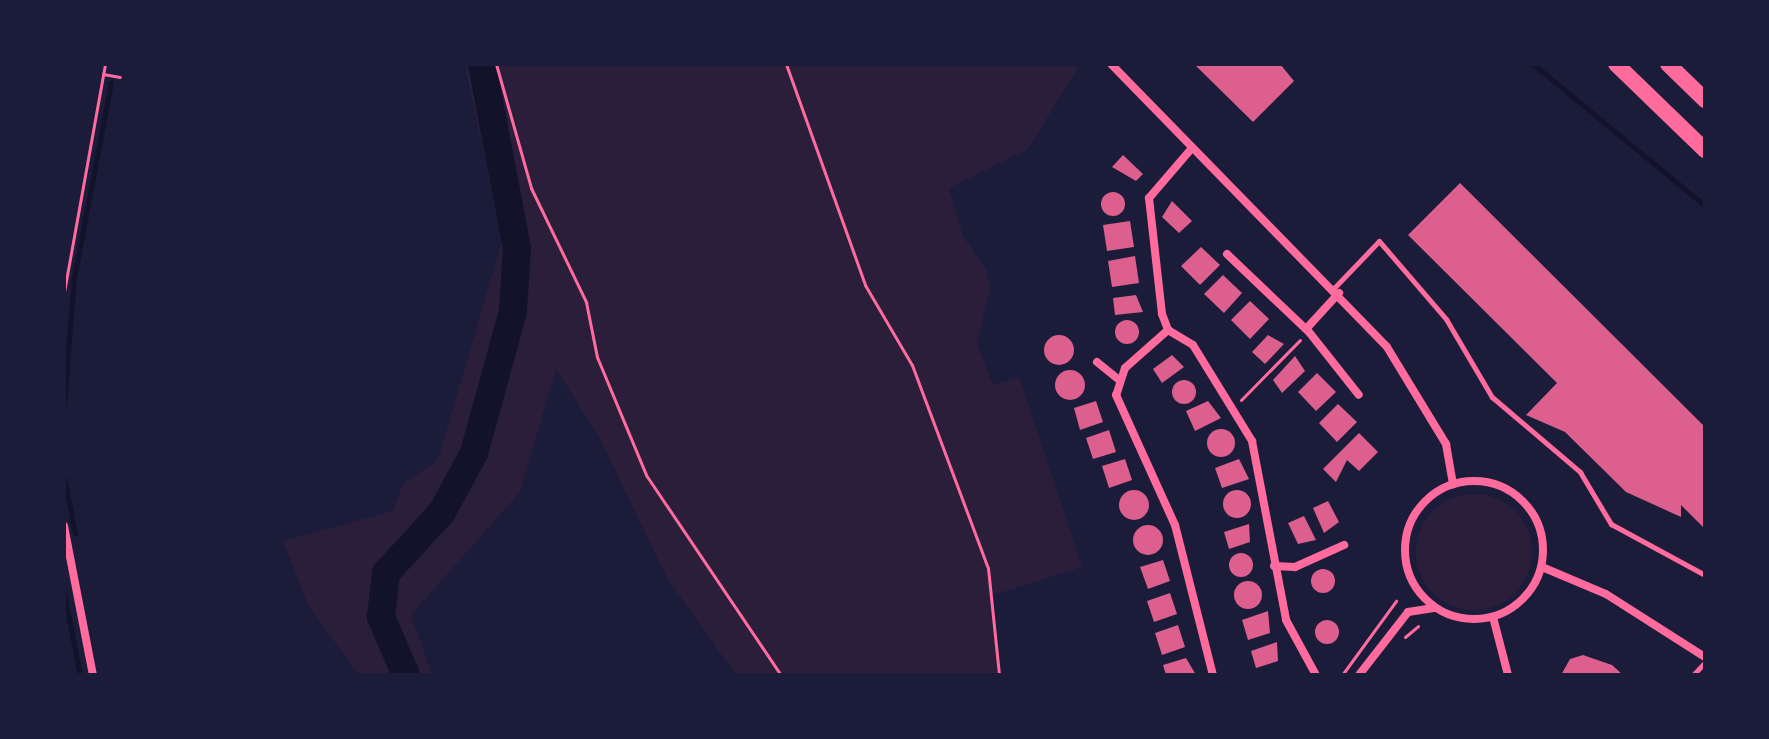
<!DOCTYPE html>
<html>
<head>
<meta charset="utf-8">
<style>
  body { margin:0 }
  #map { position:relative; width:1769px; height:739px; overflow:hidden; background:#1b1b3a; font-family:"Asap Condensed",sans-serif }
  div>[style] { position:absolute }
  [style*='--x'] { left:calc(var(--x)*1px); top:calc(var(--y)*1px); width:calc(var(--w)*1px); rotate:calc(var(--a)*1deg) }
  .green>* { inset:0; background:#2a1e3b }
  .round { border-radius:50% }
  .stream>* { height:5px; margin:-2.5px; padding:0 2.5px; transform-origin:2.5px; border-radius:2.5px; background:#12122b }
  .river>* { height:28px; margin:-14px; padding:0 14px; transform-origin:14px; border-radius:14px; background:#12122b }
  .building>* { inset:0; background:#dd5f8e }
  .path>* { height:3px; margin:-1.5px; padding:0 1.5px; transform-origin:1.5px; border-radius:1.5px; background:#ff6b9d }
  .service>* { height:5px; margin:-2.5px; padding:0 2.5px; transform-origin:2.5px; border-radius:2.5px; background:#ff6b9d }
  .minor>* { height:8px; margin:-4px; padding:0 4px; transform-origin:4px; border-radius:4px; background:#ff6b9d }
  .minor>.ring { margin:-4px; padding:0; box-sizing:content-box; background:none; border:8px solid #ff6b9d; border-radius:50% }
  .motorway>* { height:16px; margin:-8px; padding:0 8px; transform-origin:8px; border-radius:8px; background:#ff6b9d }
  span { translate:-50% -50%; white-space:nowrap; text-align:center; line-height:1.15; -webkit-text-stroke:7px #1b1b3a; paint-order:stroke }
  .frame { position:absolute; inset:0; border:66px solid #1b1b3a; pointer-events:none }
</style>
</head>
<body>
<div id="map">
  <div class="green">
    <i style="clip-path:polygon(465px 64px,1080px 64px,1028px 149px,949px 188px,963px 236px,986px 270px,990px 289px,977px 344px,993px 385px,1019px 377px,1082px 567px,990px 596px,999px 675px,736px 675px,667px 578px,599px 437px,556px 369px,520px 492px,411px 615px,432px 675px,359px 675px,309px 607px,283px 541px,393px 511px,403px 484px,438px 460px,502px 241px)"></i>
    <i class="round" style="left:1416px;top:494px;width:116px;height:116px"></i>
  </div>
  <div class="stream">
    <i style="--x:1533;--y:64;--w:223;--a:39.5"></i>
    <i style="--x:64;--y:404;--w:126;--a:-85.5"></i>
    <i style="--x:74;--y:278;--w:199;--a:-79.3"></i>
    <i style="--x:64;--y:478;--w:56;--a:78.7"></i>
    <i style="--x:64;--y:593;--w:84;--a:79"></i>
  </div>
  <div class="river">
    <i style="--x:406;--y:675;--w:63;--a:-113.3"></i>
    <i style="--x:381;--y:617;--w:44;--a:-83.5"></i>
    <i style="--x:386;--y:573;--w:83;--a:-47.4"></i>
    <i style="--x:442;--y:512;--w:67;--a:-61.5"></i>
    <i style="--x:474;--y:453;--w:147;--a:-74.6"></i>
    <i style="--x:513;--y:311;--w:63;--a:-86.4"></i>
    <i style="--x:517;--y:248;--w:187;--a:-100.8"></i>
  </div>
  <div class="building">
    <i style="clip-path:polygon(1194px 64px,1280px 64px,1294px 81px,1253px 122px)"></i>
    <i style="clip-path:polygon(1123px 155px,1143px 174px,1136px 181px,1112px 167px)"></i>
    <i style="clip-path:polygon(1460px 183px,1705px 427px,1705px 529px,1681px 505px,1681px 517px,1626px 492px,1565px 432px,1526px 415px,1557px 383px,1408px 235px)"></i>
    <i class="round" style="left:1101px;top:192px;width:24px;height:24px"></i>
    <i style="clip-path:polygon(1172px 201px,1192px 221px,1179px 233px,1162px 217px)"></i>
    <i style="clip-path:polygon(1130px 221px,1134px 247px,1107px 251px,1103px 225px)"></i>
    <i style="clip-path:polygon(1201px 247px,1220px 265px,1200px 285px,1181px 266px)"></i>
    <i style="clip-path:polygon(1135px 256px,1139px 283px,1112px 287px,1108px 261px)"></i>
    <i style="clip-path:polygon(1223px 275px,1242px 293px,1224px 313px,1204px 294px)"></i>
    <i style="clip-path:polygon(1136px 295px,1143px 312px,1115px 315px,1113px 298px)"></i>
    <i style="clip-path:polygon(1250px 301px,1269px 319px,1250px 339px,1231px 320px)"></i>
    <i class="round" style="left:1115px;top:320px;width:24px;height:24px"></i>
    <i style="clip-path:polygon(1268px 335px,1284px 344px,1265px 364px,1252px 352px)"></i>
    <i class="round" style="left:1044px;top:335px;width:30px;height:30px"></i>
    <i style="clip-path:polygon(1172px 355px,1184px 367px,1162px 383px,1153px 369px)"></i>
    <i style="clip-path:polygon(1295px 356px,1305px 371px,1282px 393px,1273px 380px)"></i>
    <i class="round" style="left:1055px;top:370px;width:30px;height:30px"></i>
    <i style="clip-path:polygon(1317px 373px,1336px 392px,1316px 411px,1298px 392px)"></i>
    <i class="round" style="left:1172px;top:380px;width:24px;height:24px"></i>
    <i style="clip-path:polygon(1096px 401px,1103px 422px,1080px 430px,1074px 408px)"></i>
    <i style="clip-path:polygon(1208px 401px,1221px 418px,1195px 431px,1186px 411px)"></i>
    <i style="clip-path:polygon(1338px 404px,1357px 422px,1337px 442px,1319px 423px)"></i>
    <i class="round" style="left:1207px;top:429px;width:28px;height:28px"></i>
    <i style="clip-path:polygon(1109px 430px,1116px 452px,1093px 459px,1086px 438px)"></i>
    <i style="clip-path:polygon(1359px 433px,1378px 452px,1359px 471px,1347px 460px,1336px 482px,1323px 469px)"></i>
    <i style="clip-path:polygon(1125px 459px,1132px 480px,1109px 488px,1102px 466px)"></i>
    <i style="clip-path:polygon(1239px 459px,1249px 479px,1222px 488px,1215px 468px)"></i>
    <i class="round" style="left:1119px;top:490px;width:30px;height:30px"></i>
    <i class="round" style="left:1223px;top:490px;width:28px;height:28px"></i>
    <i style="clip-path:polygon(1328px 501px,1339px 522px,1324px 533px,1313px 508px)"></i>
    <i style="clip-path:polygon(1304px 516px,1316px 540px,1298px 544px,1288px 523px)"></i>
    <i style="clip-path:polygon(1249px 524px,1250px 542px,1229px 549px,1224px 532px)"></i>
    <i class="round" style="left:1133px;top:525px;width:30px;height:30px"></i>
    <i class="round" style="left:1229px;top:553px;width:24px;height:24px"></i>
    <i style="clip-path:polygon(1163px 560px,1170px 581px,1148px 589px,1140px 567px)"></i>
    <i class="round" style="left:1311px;top:569px;width:24px;height:24px"></i>
    <i class="round" style="left:1234px;top:581px;width:28px;height:28px"></i>
    <i style="clip-path:polygon(1170px 593px,1177px 614px,1154px 622px,1147px 601px)"></i>
    <i style="clip-path:polygon(1268px 611px,1270px 633px,1248px 640px,1242px 620px)"></i>
    <i class="round" style="left:1315px;top:620px;width:24px;height:24px"></i>
    <i style="clip-path:polygon(1178px 625px,1185px 647px,1162px 655px,1155px 633px)"></i>
    <i style="clip-path:polygon(1277px 642px,1278px 661px,1256px 668px,1251px 651px)"></i>
    <i style="clip-path:polygon(1583px 655px,1612px 665px,1623px 675px,1561px 675px,1570px 659px)"></i>
    <i style="clip-path:polygon(1186px 658px,1196px 675px,1166px 675px,1163px 665px)"></i>
  </div>
  <div class="path">
    <i style="--x:496;--y:64;--w:129;--a:74.2"></i>
    <i style="--x:531;--y:188;--w:127;--a:64.2"></i>
    <i style="--x:586;--y:302;--w:56;--a:78.7"></i>
    <i style="--x:597;--y:357;--w:128;--a:67.4"></i>
    <i style="--x:646;--y:475;--w:241;--a:56"></i>
    <i style="--x:786;--y:64;--w:235;--a:70.3"></i>
    <i style="--x:865;--y:285;--w:93;--a:59.6"></i>
    <i style="--x:912;--y:365;--w:217;--a:69.5"></i>
    <i style="--x:988;--y:568;--w:108;--a:84.1"></i>
    <i style="--x:103;--y:74;--w:17;--a:10"></i>
    <i style="--x:64;--y:292;--w:232;--a:-79.8"></i>
    <i style="--x:1241;--y:400;--w:84;--a:-45.5"></i>
    <i style="--x:1405;--y:637;--w:17;--a:-40"></i>
    <i style="--x:1342;--y:675;--w:92;--a:-53.9"></i>
  </div>
  <div class="service">
    <i style="--x:1334;--y:288;--w:65;--a:-46.2"></i>
    <i style="--x:1379;--y:241;--w:103;--a:49.3"></i>
    <i style="--x:1446;--y:319;--w:91;--a:59.5"></i>
    <i style="--x:1492;--y:397;--w:116;--a:40.4"></i>
    <i style="--x:1580;--y:472;--w:61;--a:59.2"></i>
    <i style="--x:1611;--y:524;--w:107;--a:28.5"></i>
    <i style="--x:1693;--y:675;--w:18;--a:-47"></i>
  </div>
  <div class="minor">
    <i style="--x:1111;--y:64;--w:395;--a:45.7"></i>
    <i style="--x:1387;--y:347;--w:114;--a:58.7"></i>
    <i style="--x:1446;--y:444;--w:41;--a:80.1"></i>
    <i style="--x:1192;--y:148;--w:66;--a:130.7"></i>
    <i style="--x:1149;--y:198;--w:117;--a:83.6"></i>
    <i style="--x:1162;--y:314;--w:17;--a:69"></i>
    <i style="--x:1168;--y:330;--w:29;--a:31"></i>
    <i style="--x:1193;--y:345;--w:113;--a:58.4"></i>
    <i style="--x:1252;--y:441;--w:182;--a:79.2"></i>
    <i style="--x:1286;--y:620;--w:63;--a:61.4"></i>
    <i style="--x:1227;--y:254;--w:113;--a:43.6"></i>
    <i style="--x:1309;--y:332;--w:80;--a:51.6"></i>
    <i style="--x:1306;--y:329;--w:49;--a:-47.5"></i>
    <i style="--x:1168;--y:330;--w:57;--a:138.5"></i>
    <i style="--x:1125;--y:368;--w:28;--a:108"></i>
    <i style="--x:1116;--y:395;--w:143;--a:65.6"></i>
    <i style="--x:1175;--y:525;--w:155;--a:75.8"></i>
    <i style="--x:1097;--y:362;--w:27;--a:39"></i>
    <i class="ring" style="left:1405px;top:481px;width:130px;height:130px"></i>
    <i style="--x:64;--y:526;--w:152;--a:79"></i>
    <i style="--x:1274;--y:566;--w:21;--a:3"></i>
    <i style="--x:1295;--y:567;--w:54;--a:-24.2"></i>
    <i style="--x:1542;--y:567;--w:69;--a:22.9"></i>
    <i style="--x:1606;--y:594;--w:117;--a:32.5"></i>
    <i style="--x:1493;--y:617;--w:60;--a:75.5"></i>
    <i style="--x:1359;--y:675;--w:80;--a:-52.1"></i>
    <i style="--x:1408;--y:612;--w:26;--a:-9"></i>
  </div>
  <div class="motorway">
    <i style="--x:1616;--y:64;--w:124;--a:44"></i>
    <i style="--x:1668;--y:64;--w:52;--a:44.2"></i>
  </div>
  <div class="frame"></div>
</div>
</body>
</html>
